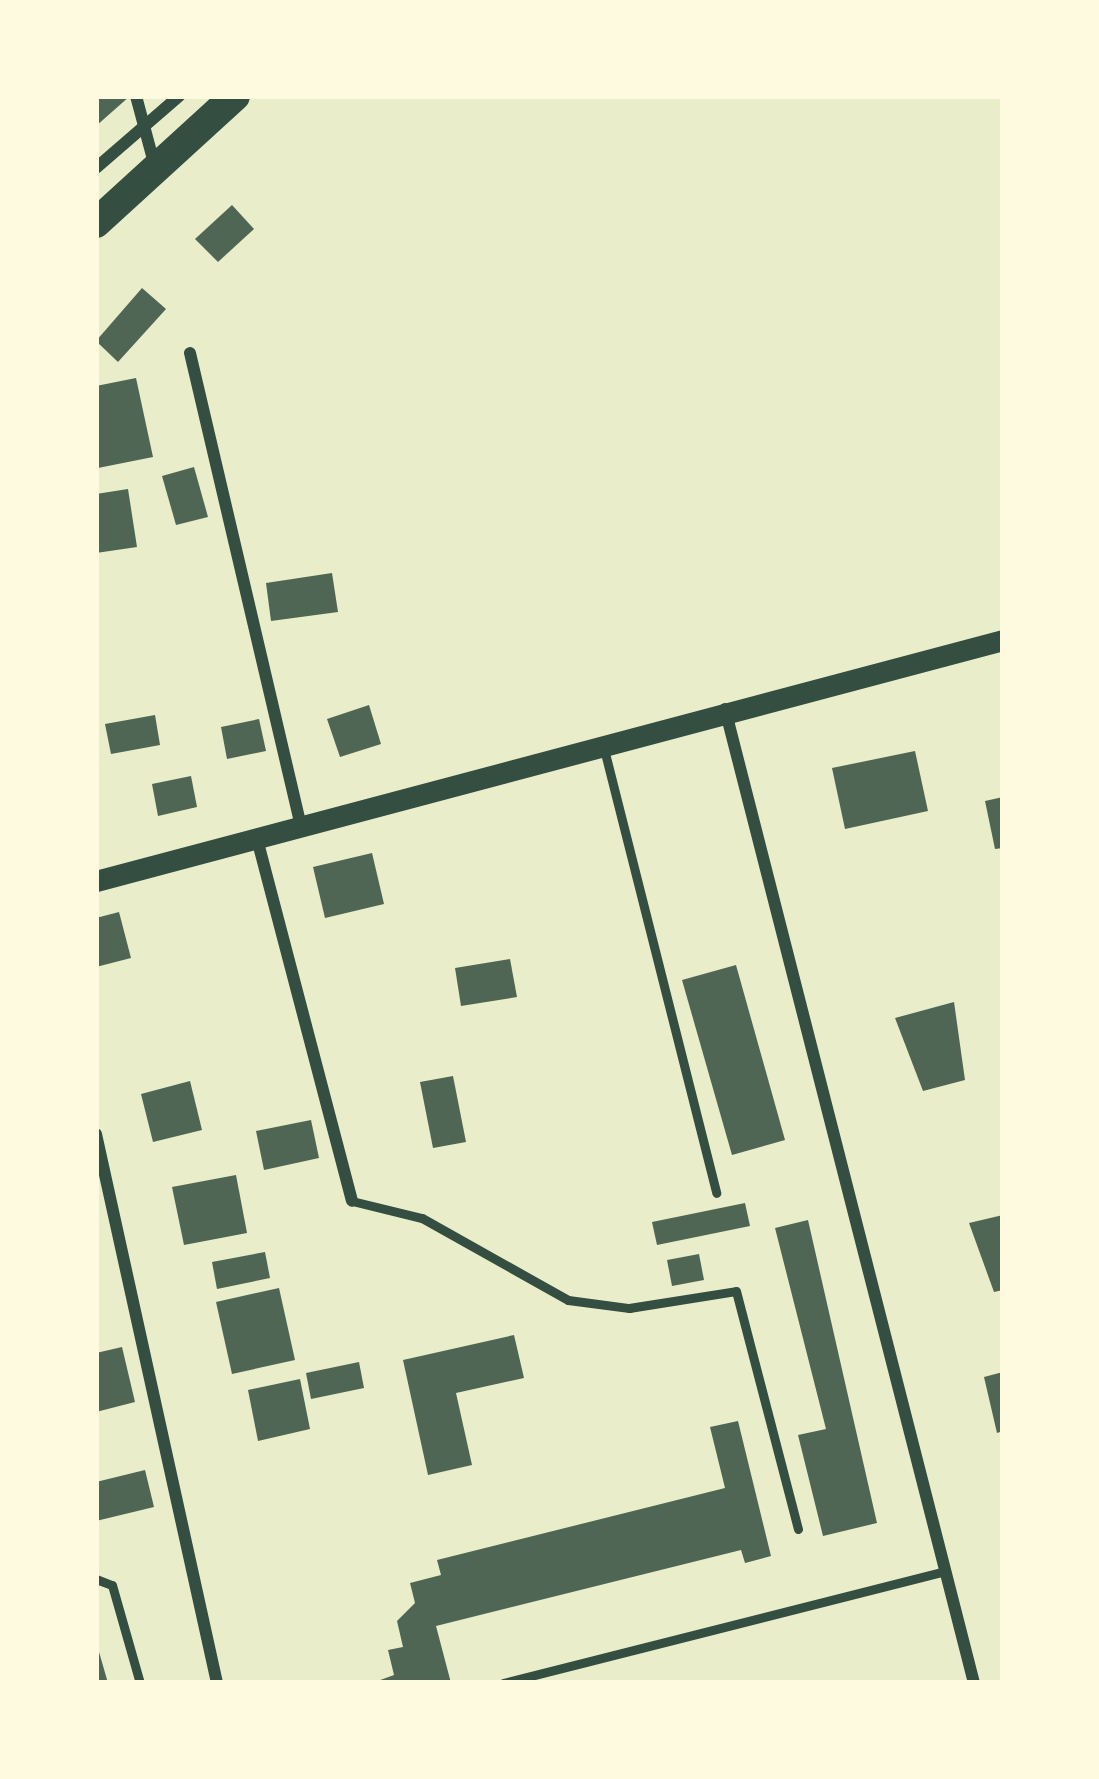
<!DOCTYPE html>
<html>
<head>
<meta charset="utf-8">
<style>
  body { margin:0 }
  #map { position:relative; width:1099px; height:1779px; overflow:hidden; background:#e9edc9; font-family:Helvetica,sans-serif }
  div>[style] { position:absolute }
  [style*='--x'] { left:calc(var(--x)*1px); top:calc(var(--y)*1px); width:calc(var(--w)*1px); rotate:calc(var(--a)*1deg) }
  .building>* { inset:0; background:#4f6655 }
  .service>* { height:9px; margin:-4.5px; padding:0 4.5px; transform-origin:4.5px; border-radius:4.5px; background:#344e41 }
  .minor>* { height:12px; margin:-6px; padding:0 6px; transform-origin:6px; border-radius:6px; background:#344e41 }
  .tertiary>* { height:21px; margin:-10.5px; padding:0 10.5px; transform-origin:10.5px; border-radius:10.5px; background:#344e41 }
  .primary>* { height:30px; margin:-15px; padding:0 15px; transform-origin:15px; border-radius:15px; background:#344e41 }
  span { translate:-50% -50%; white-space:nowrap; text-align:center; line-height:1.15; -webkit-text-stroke:10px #fefae0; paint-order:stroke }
  .frame { position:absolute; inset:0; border:99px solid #fefae0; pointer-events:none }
</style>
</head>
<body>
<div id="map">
  <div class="building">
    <i style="clip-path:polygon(96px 96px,130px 96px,96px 126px)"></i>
    <i style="clip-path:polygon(232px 205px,254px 229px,218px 262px,195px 239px)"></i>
    <i style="clip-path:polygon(142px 288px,166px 309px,118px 362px,96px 341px)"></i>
    <i style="clip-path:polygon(136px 378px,153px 457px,98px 468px,96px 386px)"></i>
    <i style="clip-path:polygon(194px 467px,208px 517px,176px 525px,162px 476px)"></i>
    <i style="clip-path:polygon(128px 489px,137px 547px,96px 553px,96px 494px)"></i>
    <i style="clip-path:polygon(332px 573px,338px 612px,271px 621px,266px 583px)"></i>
    <i style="clip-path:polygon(369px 705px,381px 744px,340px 757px,327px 719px)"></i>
    <i style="clip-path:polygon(155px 715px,160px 745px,111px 754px,105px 724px)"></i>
    <i style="clip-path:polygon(259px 719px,266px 751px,227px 759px,221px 727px)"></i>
    <i style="clip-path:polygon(915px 751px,928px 811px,845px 829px,832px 768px)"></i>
    <i style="clip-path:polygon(191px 776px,197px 807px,158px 816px,152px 784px)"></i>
    <i style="clip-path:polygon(1003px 797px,1003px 848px,995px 849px,985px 801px)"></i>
    <i style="clip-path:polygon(372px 853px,384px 904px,325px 918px,313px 867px)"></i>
    <i style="clip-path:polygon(119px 912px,131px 958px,96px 967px,96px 918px)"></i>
    <i style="clip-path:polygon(510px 959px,517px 997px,461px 1006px,455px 968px)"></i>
    <i style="clip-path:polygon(736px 965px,785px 1140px,732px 1155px,682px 980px)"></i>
    <i style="clip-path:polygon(954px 1002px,965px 1080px,923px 1091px,895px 1018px)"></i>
    <i style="clip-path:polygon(453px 1076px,466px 1142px,433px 1148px,420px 1082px)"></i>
    <i style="clip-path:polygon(190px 1081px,202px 1130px,153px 1142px,141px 1094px)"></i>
    <i style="clip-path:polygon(311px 1120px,319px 1158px,264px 1170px,256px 1131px)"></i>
    <i style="clip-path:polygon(236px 1175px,247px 1233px,184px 1245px,172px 1187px)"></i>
    <i style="clip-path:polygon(745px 1203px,750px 1226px,657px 1245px,652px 1222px)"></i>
    <i style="clip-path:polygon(1003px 1215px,1003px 1290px,994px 1292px,969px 1223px)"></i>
    <i style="clip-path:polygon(808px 1220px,877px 1523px,823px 1536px,798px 1435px,826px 1429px,775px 1228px)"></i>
    <i style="clip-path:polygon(265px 1252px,270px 1278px,217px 1289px,212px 1262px)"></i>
    <i style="clip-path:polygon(699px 1254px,704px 1280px,672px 1286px,667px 1260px)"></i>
    <i style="clip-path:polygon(279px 1288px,295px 1360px,232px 1374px,216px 1302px)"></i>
    <i style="clip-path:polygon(514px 1335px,524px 1378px,456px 1393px,472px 1465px,428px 1475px,403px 1360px)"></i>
    <i style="clip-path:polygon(122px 1347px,135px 1402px,96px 1412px,96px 1353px)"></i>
    <i style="clip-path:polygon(359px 1362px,364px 1388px,311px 1399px,306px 1373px)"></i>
    <i style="clip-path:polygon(1003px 1372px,1003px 1431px,997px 1433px,984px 1377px)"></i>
    <i style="clip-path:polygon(300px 1379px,310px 1429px,258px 1441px,248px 1390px)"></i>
    <i style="clip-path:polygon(738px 1421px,771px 1556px,745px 1563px,741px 1550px,436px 1626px,451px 1683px,372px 1683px,394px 1675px,388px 1650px,403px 1647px,397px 1621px,415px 1603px,410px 1583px,441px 1575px,437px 1560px,725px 1488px,710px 1427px)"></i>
    <i style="clip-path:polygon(145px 1470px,154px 1507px,96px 1521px,96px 1482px)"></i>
    <i style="clip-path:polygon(96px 1645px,97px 1645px,108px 1683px,96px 1683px)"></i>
  </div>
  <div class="service">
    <i style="--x:603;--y:745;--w:462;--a:75.8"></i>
    <i style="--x:352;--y:1201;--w:72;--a:13.7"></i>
    <i style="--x:422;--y:1218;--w:167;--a:29.3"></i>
    <i style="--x:568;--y:1300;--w:62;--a:7.5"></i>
    <i style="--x:629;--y:1308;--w:108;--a:-9"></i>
    <i style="--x:736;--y:1291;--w:246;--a:75.4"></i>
    <i style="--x:96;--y:1579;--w:17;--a:21"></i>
    <i style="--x:112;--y:1585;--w:102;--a:74.1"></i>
    <i style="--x:503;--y:1683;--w:456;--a:-14.2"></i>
  </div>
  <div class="minor">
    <i style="--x:136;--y:96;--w:73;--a:75"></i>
    <i style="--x:96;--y:168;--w:110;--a:-40.9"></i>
    <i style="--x:190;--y:353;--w:481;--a:76.8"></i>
    <i style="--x:725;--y:709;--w:1005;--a:75.66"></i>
    <i style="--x:256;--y:835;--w:378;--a:75.3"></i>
    <i style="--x:96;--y:1134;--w:562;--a:77.57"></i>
  </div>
  <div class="tertiary">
    <i style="--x:96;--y:881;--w:938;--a:-14.88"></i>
  </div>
  <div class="primary">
    <i style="--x:96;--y:223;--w:188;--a:-42.4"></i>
  </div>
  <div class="frame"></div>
</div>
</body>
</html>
